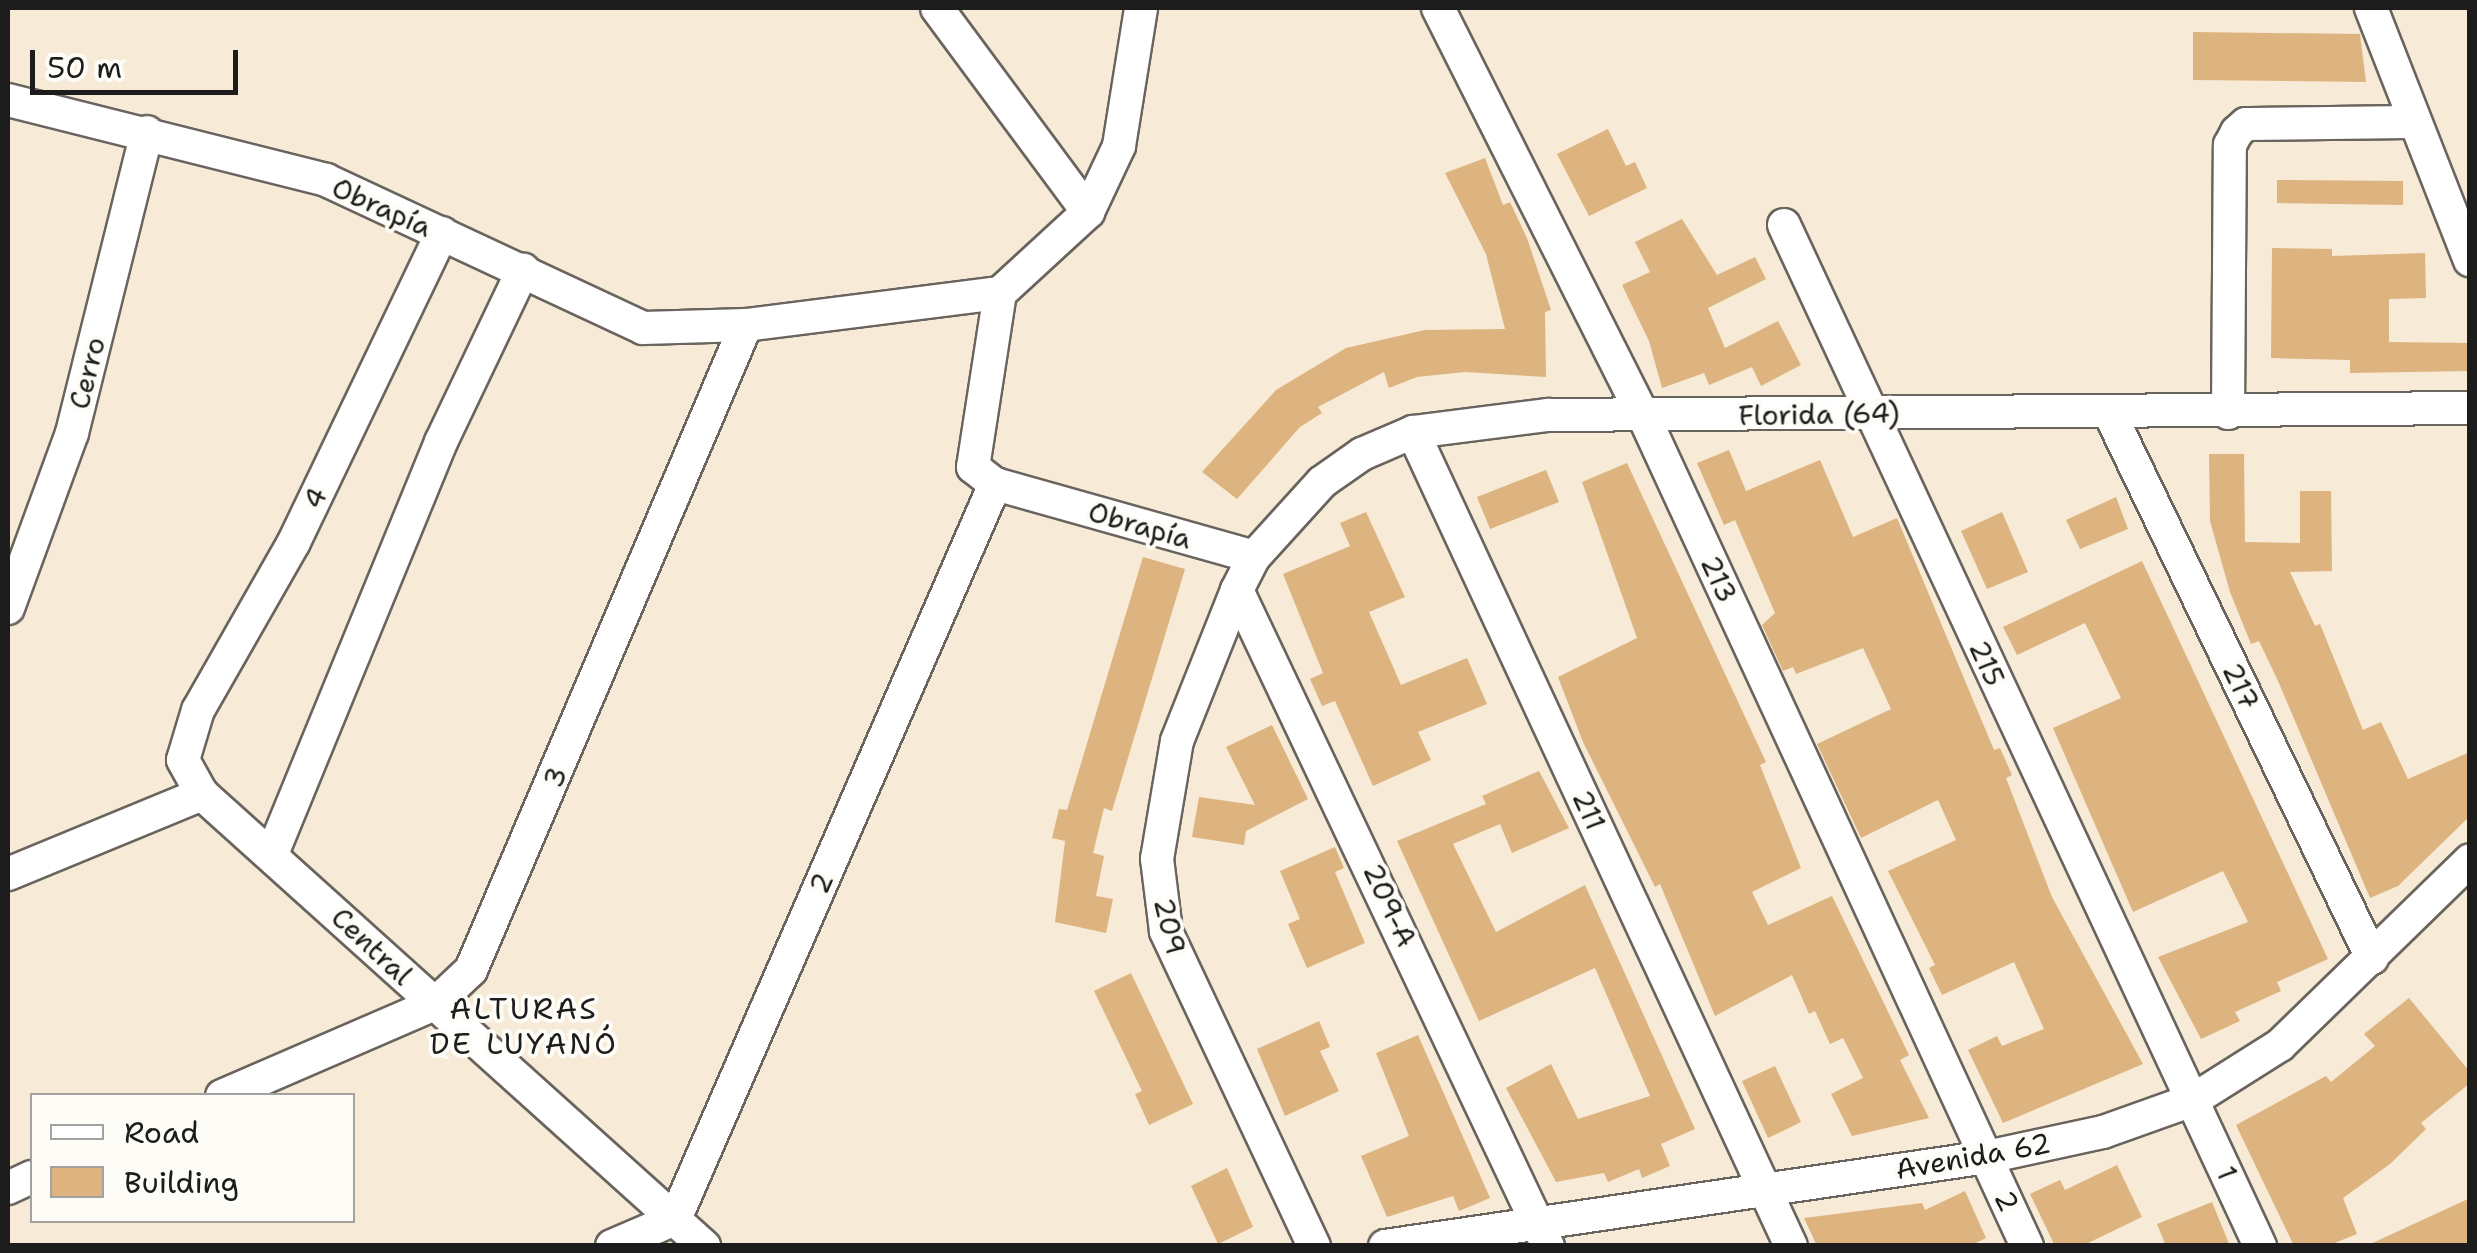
<!DOCTYPE html>
<html>
<head>
<meta charset="utf-8">
<style>
  body { margin:0 }
  #map { position:relative; width:2477px; height:1253px; overflow:hidden; background:#f7ead6; font-family:"Shantell Sans",sans-serif }
  div>[style] { position:absolute }
  [style*='--x'] { left:calc(var(--x)*1px); top:calc(var(--y)*1px); width:calc(var(--w)*1px); rotate:calc(var(--a)*1deg) }
  .building>* { inset:0; background:#ddb47f }
  .roads { filter:drop-shadow(2px 0 #69645d) drop-shadow(-2px 0 #69645d) drop-shadow(0 2px #69645d) drop-shadow(0 -2px #69645d) }
  .minor>* { height:32px; margin:-16px; padding:0 16px; transform-origin:16px; border-radius:16px; background:#fff }
  span { translate:-50% -50%; white-space:nowrap; text-align:center; line-height:1.15; -webkit-text-stroke:8px #fdfcf7; paint-order:stroke }
  .street-label { font-size:28px; color:#1c1c1c }
  .neighbourhood-label { font-size:30px; color:#1c1c1c; letter-spacing:2.5px }
  .frame { position:absolute; inset:0; border:10px solid #1c1c1c; pointer-events:none }
  .legend { position:absolute; left:30px; top:1093px; width:325px; height:130px; box-sizing:border-box; background:#fdfcf7; border:2px solid #a3a29f; margin:0; padding:12px 18px; list-style:none; font-size:30px; color:#1c1c1c }
  .legend li { display:flex; align-items:center; gap:20px; height:50px }
  .legend b { width:50px; border:2px solid #a3a29f }
  .scale { position:absolute; left:30px; top:50px; width:208px; height:45px; box-sizing:border-box; border:5px solid #1c1c1c; border-top:0; padding-left:12px; font-size:30px; line-height:35px; white-space:nowrap; color:#1c1c1c; -webkit-text-stroke:8px #fdfcf7; paint-order:stroke }
</style>
</head>
<body>
<div id="map">
  <div class="building">
    <i style="clip-path:polygon(2193px 32px,2360px 34px,2366px 82px,2193px 80px)"></i>
    <i style="clip-path:polygon(1608px 129px,1626px 166px,1635px 162px,1647px 188px,1589px 216px,1557px 154px)"></i>
    <i style="clip-path:polygon(1485px 158px,1503px 205px,1510px 202px,1527px 238px,1551px 310px,1545px 312px,1546px 377px,1465px 372px,1417px 377px,1389px 388px,1384px 372px,1318px 407px,1322px 413px,1300px 427px,1237px 499px,1202px 472px,1276px 390px,1346px 348px,1425px 330px,1505px 329px,1486px 254px,1445px 173px)"></i>
    <i style="clip-path:polygon(2277px 180px,2403px 181px,2403px 205px,2277px 203px)"></i>
    <i style="clip-path:polygon(1682px 219px,1717px 275px,1755px 257px,1766px 279px,1708px 308px,1725px 348px,1778px 321px,1801px 365px,1761px 386px,1752px 367px,1709px 385px,1704px 373px,1662px 388px,1649px 341px,1622px 285px,1650px 272px,1635px 242px)"></i>
    <i style="clip-path:polygon(2272px 248px,2332px 249px,2332px 256px,2425px 253px,2426px 298px,2389px 299px,2389px 342px,2470px 343px,2470px 371px,2350px 373px,2350px 360px,2271px 358px)"></i>
    <i style="clip-path:polygon(1729px 450px,1746px 491px,1820px 460px,1853px 537px,1897px 518px,1994px 750px,2000px 748px,2012px 775px,2006px 778px,2052px 897px,2143px 1064px,2003px 1123px,1968px 1050px,1997px 1036px,2002px 1046px,2044px 1029px,2014px 962px,1942px 995px,1929px 968px,1935px 965px,1888px 871px,1956px 840px,1938px 800px,1861px 838px,1817px 744px,1891px 709px,1863px 648px,1796px 674px,1793px 667px,1783px 671px,1762px 625px,1775px 613px,1735px 520px,1724px 525px,1697px 463px)"></i>
    <i style="clip-path:polygon(2209px 454px,2244px 454px,2245px 542px,2300px 543px,2300px 491px,2331px 491px,2332px 571px,2290px 572px,2315px 626px,2320px 624px,2363px 730px,2381px 722px,2408px 779px,2470px 752px,2470px 816px,2398px 886px,2370px 898px,2278px 681px,2259px 641px,2251px 644px,2230px 592px,2210px 521px)"></i>
    <i style="clip-path:polygon(1627px 463px,1766px 762px,1760px 765px,1801px 868px,1752px 892px,1768px 925px,1832px 896px,1909px 1055px,1900px 1060px,1929px 1118px,1852px 1136px,1831px 1094px,1863px 1078px,1843px 1038px,1830px 1044px,1815px 1011px,1809px 1014px,1792px 975px,1715px 1016px,1660px 884px,1655px 887px,1583px 742px,1558px 677px,1637px 638px,1582px 482px)"></i>
    <i style="clip-path:polygon(1546px 470px,1559px 502px,1490px 529px,1477px 497px)"></i>
    <i style="clip-path:polygon(2116px 497px,2128px 529px,2080px 549px,2066px 520px)"></i>
    <i style="clip-path:polygon(1366px 512px,1405px 597px,1369px 612px,1401px 685px,1467px 658px,1487px 704px,1418px 732px,1431px 760px,1373px 786px,1335px 701px,1322px 706px,1310px 679px,1323px 673px,1283px 574px,1350px 546px,1340px 523px)"></i>
    <i style="clip-path:polygon(2002px 512px,2028px 572px,1987px 589px,1961px 531px)"></i>
    <i style="clip-path:polygon(1143px 557px,1185px 569px,1112px 811px,1104px 808px,1093px 853px,1104px 856px,1096px 896px,1113px 899px,1106px 933px,1055px 922px,1065px 841px,1052px 838px,1059px 809px,1067px 810px)"></i>
    <i style="clip-path:polygon(2142px 561px,2328px 959px,2277px 982px,2281px 991px,2235px 1012px,2240px 1021px,2201px 1039px,2158px 957px,2248px 922px,2223px 871px,2133px 912px,2053px 728px,2121px 698px,2085px 623px,2017px 655px,2003px 627px)"></i>
    <i style="clip-path:polygon(1272px 725px,1308px 799px,1246px 831px,1244px 845px,1192px 837px,1199px 797px,1255px 805px,1226px 747px)"></i>
    <i style="clip-path:polygon(1539px 771px,1569px 828px,1512px 853px,1500px 824px,1453px 844px,1496px 932px,1585px 885px,1695px 1129px,1661px 1144px,1670px 1166px,1642px 1178px,1639px 1169px,1608px 1182px,1604px 1173px,1556px 1182px,1506px 1088px,1551px 1064px,1578px 1119px,1650px 1096px,1595px 968px,1479px 1021px,1397px 841px,1486px 804px,1482px 796px)"></i>
    <i style="clip-path:polygon(1335px 847px,1344px 868px,1335px 872px,1365px 943px,1307px 968px,1288px 924px,1300px 919px,1280px 871px)"></i>
    <i style="clip-path:polygon(1131px 973px,1193px 1104px,1149px 1125px,1135px 1094px,1142px 1091px,1094px 991px)"></i>
    <i style="clip-path:polygon(2409px 998px,2470px 1072px,2470px 1083px,2421px 1123px,2426px 1129px,2390px 1164px,2343px 1198px,2357px 1234px,2327px 1246px,2294px 1246px,2236px 1125px,2326px 1076px,2331px 1082px,2375px 1046px,2364px 1034px)"></i>
    <i style="clip-path:polygon(1319px 1021px,1330px 1047px,1320px 1051px,1339px 1091px,1285px 1116px,1257px 1049px)"></i>
    <i style="clip-path:polygon(1418px 1035px,1490px 1198px,1459px 1211px,1453px 1196px,1387px 1217px,1361px 1156px,1409px 1136px,1376px 1053px)"></i>
    <i style="clip-path:polygon(1775px 1066px,1801px 1122px,1768px 1138px,1742px 1081px)"></i>
    <i style="clip-path:polygon(2117px 1165px,2142px 1217px,2082px 1246px,2055px 1246px,2030px 1194px,2060px 1180px,2065px 1190px)"></i>
    <i style="clip-path:polygon(1227px 1168px,1253px 1227px,1218px 1244px,1191px 1186px)"></i>
    <i style="clip-path:polygon(1965px 1191px,1986px 1238px,1970px 1246px,1817px 1246px,1804px 1218px,1922px 1203px,1925px 1210px)"></i>
    <i style="clip-path:polygon(2470px 1198px,2470px 1246px,2366px 1246px)"></i>
    <i style="clip-path:polygon(2212px 1202px,2230px 1246px,2166px 1246px,2157px 1224px)"></i>
  </div>
  <div class="roads">
    <div class="minor">
      <i style="--x:937;--y:8;--w:254;--a:53.5"></i>
      <i style="--x:1438;--y:8;--w:460;--a:63.3"></i>
      <i style="--x:1645;--y:419;--w:911;--a:65.21"></i>
      <i style="--x:2371;--y:8;--w:271;--a:68.6"></i>
      <i style="--x:8;--y:100;--w:328;--a:14.1"></i>
      <i style="--x:326;--y:180;--w:350;--a:25"></i>
      <i style="--x:643;--y:328;--w:103;--a:-1.7"></i>
      <i style="--x:746;--y:325;--w:256;--a:-7.2"></i>
      <i style="--x:1000;--y:293;--w:120;--a:-42.6"></i>
      <i style="--x:1088;--y:212;--w:73;--a:-64.8"></i>
      <i style="--x:1119;--y:146;--w:140;--a:-80.9"></i>
      <i style="--x:1784;--y:225;--w:1127;--a:65"></i>
      <i style="--x:442;--y:233;--w:343;--a:115.6"></i>
      <i style="--x:294;--y:542;--w:193;--a:119.7"></i>
      <i style="--x:198;--y:710;--w:52;--a:106.7"></i>
      <i style="--x:183;--y:760;--w:39;--a:61"></i>
      <i style="--x:202;--y:794;--w:676;--a:42"></i>
      <i style="--x:1000;--y:293;--w:176;--a:98.8"></i>
      <i style="--x:973;--y:467;--w:28;--a:38"></i>
      <i style="--x:995;--y:484;--w:269;--a:15.7"></i>
      <i style="--x:2228;--y:413;--w:268;--a:-89.6"></i>
      <i style="--x:2230;--y:145;--w:15;--a:-62"></i>
      <i style="--x:2237;--y:132;--w:12;--a:-42"></i>
      <i style="--x:2246;--y:124;--w:167;--a:-0.7"></i>
      <i style="--x:2110;--y:414;--w:604;--a:64.28"></i>
      <i style="--x:1413;--y:432;--w:897;--a:65.09"></i>
      <i style="--x:1237;--y:590;--w:726;--a:64.64"></i>
      <i style="--x:8;--y:608;--w:186;--a:-69.9"></i>
      <i style="--x:72;--y:433;--w:310;--a:-76"></i>
      <i style="--x:272;--y:854;--w:445;--a:-67.7"></i>
      <i style="--x:441;--y:442;--w:191;--a:-64.5"></i>
      <i style="--x:8;--y:874;--w:210;--a:-22.4"></i>
      <i style="--x:222;--y:1096;--w:232;--a:-23.4"></i>
      <i style="--x:435;--y:1004;--w:50;--a:-43.4"></i>
      <i style="--x:471;--y:970;--w:701;--a:-66.91"></i>
      <i style="--x:8;--y:1188;--w:26;--a:-25"></i>
      <i style="--x:612;--y:1246;--w:69;--a:-23.2"></i>
      <i style="--x:675;--y:1219;--w:802;--a:-66.47"></i>
      <i style="--x:1314;--y:1246;--w:348;--a:-115.2"></i>
      <i style="--x:1166;--y:931;--w:73;--a:-97.1"></i>
      <i style="--x:1157;--y:859;--w:120;--a:-80.4"></i>
      <i style="--x:1177;--y:741;--w:162;--a:-68.3"></i>
      <i style="--x:1237;--y:590;--w:37;--a:-63"></i>
      <i style="--x:1254;--y:557;--w:101;--a:-47.8"></i>
      <i style="--x:1322;--y:482;--w:49;--a:-35"></i>
      <i style="--x:1362;--y:454;--w:56;--a:-23.3"></i>
      <i style="--x:1413;--y:432;--w:136;--a:-7.2"></i>
      <i style="--x:1548;--y:415;--w:922;--a:-0.43"></i>
      <i style="--x:1385;--y:1246;--w:609;--a:-8.41"></i>
      <i style="--x:1987;--y:1157;--w:119;--a:-12.2"></i>
      <i style="--x:2103;--y:1132;--w:96;--a:-19.6"></i>
      <i style="--x:2193;--y:1100;--w:103;--a:-32.3"></i>
      <i style="--x:2280;--y:1045;--w:265;--a:-44.2"></i>
    </div>
  </div>
  <div class="street-label">
    <span style="left:382px;top:207px;rotate:24deg">Obrapía</span>
    <span style="left:87px;top:373px;rotate:-76deg">Cerro</span>
    <span style="left:1819px;top:414px;rotate:-1deg">Florida (64)</span>
    <span style="left:315px;top:498px;rotate:-64deg">4</span>
    <span style="left:1140px;top:525px;rotate:16deg">Obrapía</span>
    <span style="left:1719px;top:579px;rotate:65deg">213</span>
    <span style="left:1987px;top:663px;rotate:65deg">215</span>
    <span style="left:2241px;top:686px;rotate:64deg">217</span>
    <span style="left:555px;top:777px;rotate:-66deg">3</span>
    <span style="left:1589px;top:810px;rotate:65deg">211</span>
    <span style="left:821px;top:883px;rotate:-66deg">2</span>
    <span style="left:1390px;top:905px;rotate:65deg">209-A</span>
    <span style="left:1170px;top:926px;rotate:76deg">209</span>
    <span style="left:372px;top:946px;rotate:43deg">Central</span>
    <span style="left:1973px;top:1156px;rotate:-10deg">Avenida 62</span>
    <span style="left:2227px;top:1173px;rotate:65deg">1</span>
    <span style="left:2007px;top:1201px;rotate:66deg">2</span>
  </div>
  <div class="neighbourhood-label">
    <span style="left:524px;top:1026px">ALTURAS<br>DE LUYANÓ</span>
  </div>
  <div class="frame"></div>
  <ul class="legend">
  <li><b style="height:12px;background:#fff"></b>Road</li>
  <li><b style="height:28px;background:#ddb47f"></b>Building</li>
  </ul>
  <div class="scale">50 m</div>
</div>
</body>
</html>
